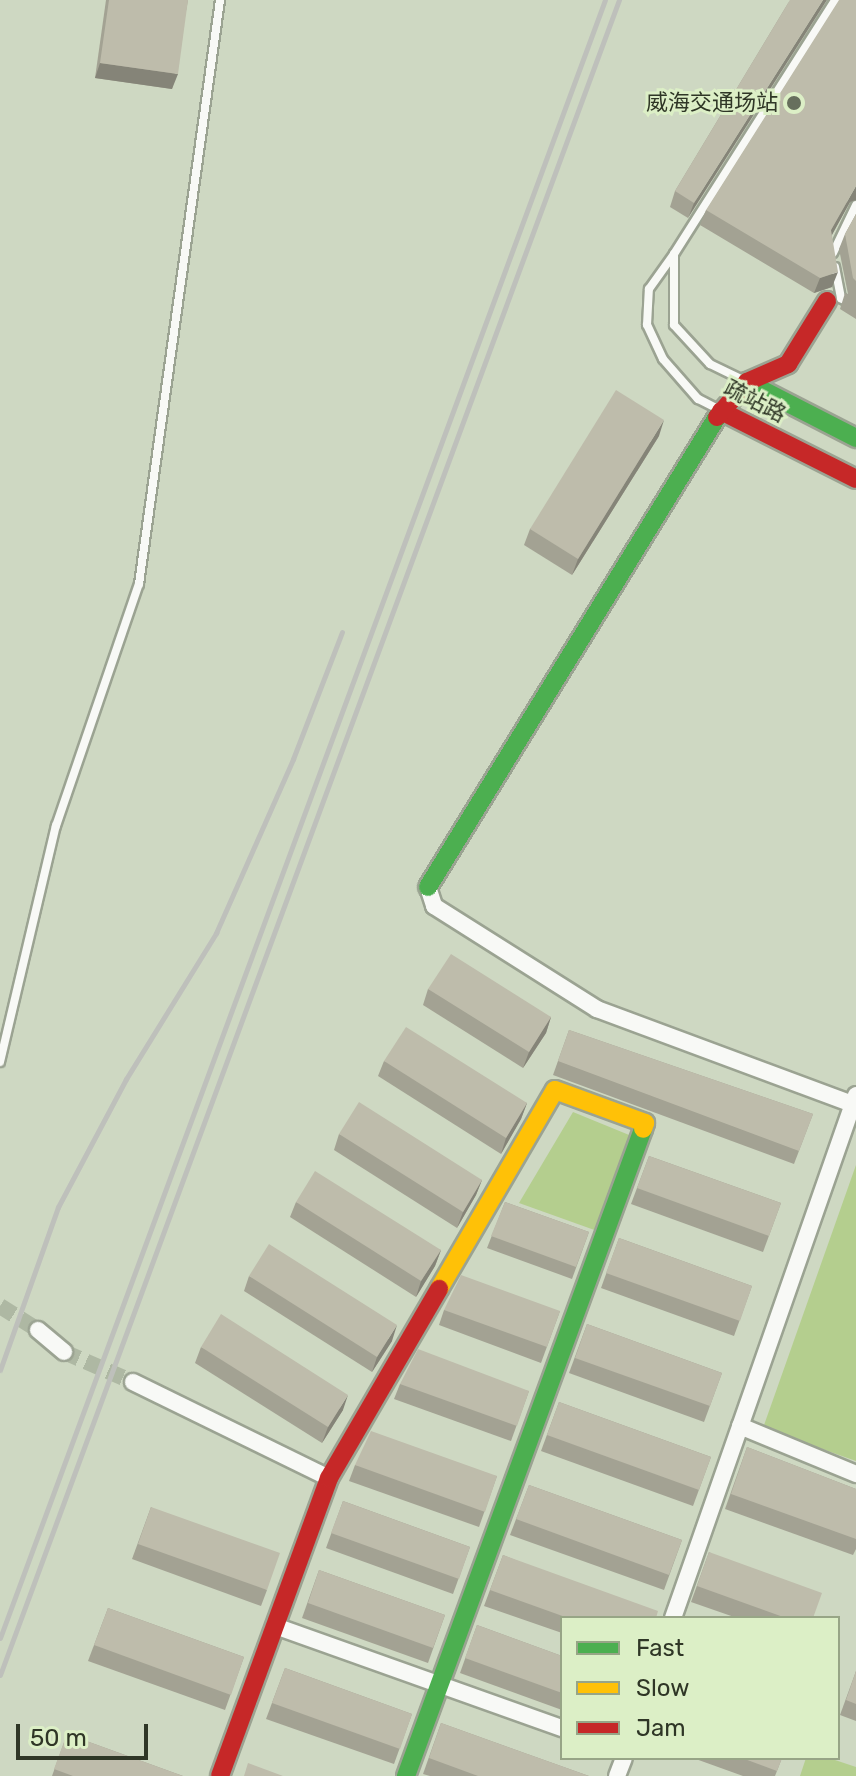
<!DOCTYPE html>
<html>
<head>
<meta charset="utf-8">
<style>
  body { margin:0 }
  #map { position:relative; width:856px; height:1776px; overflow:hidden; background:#ced8c2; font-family:Rubik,"Noto Sans SC",sans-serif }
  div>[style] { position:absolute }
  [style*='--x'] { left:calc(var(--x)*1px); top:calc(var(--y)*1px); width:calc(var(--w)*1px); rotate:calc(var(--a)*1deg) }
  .green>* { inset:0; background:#b4ce8e }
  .street-tunnel>* { height:16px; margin-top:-8px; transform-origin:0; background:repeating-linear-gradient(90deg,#aeb8a3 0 16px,transparent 0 24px) }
  .roads { filter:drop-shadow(2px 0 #9ba392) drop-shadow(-2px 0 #9ba392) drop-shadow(0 2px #9ba392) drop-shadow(0 -2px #9ba392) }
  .lane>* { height:8px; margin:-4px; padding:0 4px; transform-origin:4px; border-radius:4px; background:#f8f9f6 }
  .street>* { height:16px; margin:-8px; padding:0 8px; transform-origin:8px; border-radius:8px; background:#f8f9f6 }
  .fast>* { height:18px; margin:-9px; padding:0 9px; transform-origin:9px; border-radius:9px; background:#4caf50 }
  .slow>* { height:18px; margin:-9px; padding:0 9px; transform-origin:9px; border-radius:9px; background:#ffc107 }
  .jam>* { height:18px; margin:-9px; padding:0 9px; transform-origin:9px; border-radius:9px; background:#c62828 }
  .rail>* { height:5px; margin:-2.5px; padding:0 2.5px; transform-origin:2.5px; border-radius:2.5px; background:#bec0bb }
  .wall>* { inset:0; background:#a3a293 }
  .shaded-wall>* { inset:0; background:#858478 }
  .building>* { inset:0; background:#bebcab }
  .dots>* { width:22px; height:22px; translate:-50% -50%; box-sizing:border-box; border:4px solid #dcefc6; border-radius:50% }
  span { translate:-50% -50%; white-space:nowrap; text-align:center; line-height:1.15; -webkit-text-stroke:6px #dcefc6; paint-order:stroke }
  .poi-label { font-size:22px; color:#2f3626 }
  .right { translate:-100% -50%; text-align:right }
  .street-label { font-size:22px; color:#2f3626 }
  .legend { position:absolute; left:560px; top:1616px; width:280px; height:144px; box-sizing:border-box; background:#dcefc6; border:2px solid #97a586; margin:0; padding:10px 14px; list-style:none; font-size:24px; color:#2f3626 }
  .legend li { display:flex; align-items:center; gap:16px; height:40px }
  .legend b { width:40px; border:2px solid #97a586 }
  .scale { position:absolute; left:16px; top:1724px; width:132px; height:36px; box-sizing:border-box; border:4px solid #2f3626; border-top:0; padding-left:10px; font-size:24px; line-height:28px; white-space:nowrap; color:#2f3626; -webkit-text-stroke:6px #dcefc6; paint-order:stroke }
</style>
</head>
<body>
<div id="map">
  <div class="green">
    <i style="clip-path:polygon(573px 1112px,634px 1137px,600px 1232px,519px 1203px)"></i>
    <i style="clip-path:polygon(856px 1165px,856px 1461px,763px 1428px)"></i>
    <i style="clip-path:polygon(806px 1758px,829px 1758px,856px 1767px,856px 1776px,800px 1776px)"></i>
  </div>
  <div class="street-tunnel">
    <i style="--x:0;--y:1306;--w:45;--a:32.3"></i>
    <i style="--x:64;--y:1352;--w:75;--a:23.5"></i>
  </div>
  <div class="roads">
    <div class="lane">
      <i style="--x:833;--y:253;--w:53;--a:-64.4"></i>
      <i style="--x:674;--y:254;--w:301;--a:-57.6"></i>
      <i style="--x:835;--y:267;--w:32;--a:79"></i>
      <i style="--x:841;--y:298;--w:17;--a:31"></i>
      <i style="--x:720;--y:410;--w:25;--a:-153"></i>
      <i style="--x:698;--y:399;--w:53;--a:-131.2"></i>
      <i style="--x:663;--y:359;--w:38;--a:-115"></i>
      <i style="--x:647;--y:325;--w:36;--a:-87"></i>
      <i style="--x:649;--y:289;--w:43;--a:-54.5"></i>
      <i style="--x:674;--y:254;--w:71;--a:90"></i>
      <i style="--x:674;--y:325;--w:53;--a:47.3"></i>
      <i style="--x:710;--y:364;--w:37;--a:26"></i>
      <i style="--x:0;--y:1062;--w:243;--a:-76.7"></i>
      <i style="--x:56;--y:826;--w:256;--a:-71.1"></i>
      <i style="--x:139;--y:584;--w:590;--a:-82.1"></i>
    </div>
    <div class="street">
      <i style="--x:428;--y:887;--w:20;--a:72"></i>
      <i style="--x:434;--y:906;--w:193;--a:32.3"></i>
      <i style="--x:597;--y:1009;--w:273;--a:20.4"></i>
      <i style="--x:38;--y:1330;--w:34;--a:40"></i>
      <i style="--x:133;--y:1382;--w:218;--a:26.1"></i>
      <i style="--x:740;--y:1426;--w:126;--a:22.5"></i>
      <i style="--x:673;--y:1618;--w:554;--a:-70.71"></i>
      <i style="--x:275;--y:1626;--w:305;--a:19.6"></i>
      <i style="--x:617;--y:1776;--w:19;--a:-69"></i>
    </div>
    <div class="fast">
      <i style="--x:747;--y:382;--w:123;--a:27.2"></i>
      <i style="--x:428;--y:887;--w:552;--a:-58.41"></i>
      <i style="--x:406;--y:1776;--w:689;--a:-69.88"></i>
    </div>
    <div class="slow">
      <i style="--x:439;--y:1289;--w:230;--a:-59.8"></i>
      <i style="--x:555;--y:1090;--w:96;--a:20.1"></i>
      <i style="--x:645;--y:1123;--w:6;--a:108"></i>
    </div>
    <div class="jam">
      <i style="--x:721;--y:411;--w:151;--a:26.7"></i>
      <i style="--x:717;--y:417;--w:46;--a:-49.4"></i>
      <i style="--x:747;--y:382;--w:45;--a:-23.7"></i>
      <i style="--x:788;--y:364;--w:74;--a:-58.2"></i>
      <i style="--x:220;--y:1776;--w:317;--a:-69.9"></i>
      <i style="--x:329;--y:1478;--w:219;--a:-59.8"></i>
    </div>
  </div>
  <div class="rail">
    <i style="--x:0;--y:1370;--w:173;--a:-70.4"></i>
    <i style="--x:58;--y:1207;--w:145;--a:-62"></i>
    <i style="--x:126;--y:1079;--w:172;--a:-58.3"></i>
    <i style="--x:216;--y:933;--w:190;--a:-66.1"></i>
    <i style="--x:293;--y:759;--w:136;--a:-68.9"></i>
    <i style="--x:0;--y:1638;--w:1746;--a:-69.73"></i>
    <i style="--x:0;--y:1675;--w:1786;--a:-69.72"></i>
  </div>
  <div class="wall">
    <i style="clip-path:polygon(106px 0,188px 0,172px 89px,95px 78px)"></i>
    <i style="clip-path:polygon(790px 0,688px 218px,670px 207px,675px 191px)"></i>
    <i style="clip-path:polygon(850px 202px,832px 234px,832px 287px,814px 293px,700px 225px,706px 210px)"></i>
    <i style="clip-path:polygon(856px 214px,856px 319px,840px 309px,845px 293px,848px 294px,839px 249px,845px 234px)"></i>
    <i style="clip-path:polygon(659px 436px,572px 575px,524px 545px,530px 529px)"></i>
    <i style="clip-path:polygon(428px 989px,551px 1017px,546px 1033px,523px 1068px,423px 1005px)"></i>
    <i style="clip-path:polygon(569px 1030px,813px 1114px,794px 1164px,553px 1075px)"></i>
    <i style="clip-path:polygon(384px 1061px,527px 1103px,521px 1119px,501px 1154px,378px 1076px)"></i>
    <i style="clip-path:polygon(339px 1134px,482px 1180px,476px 1195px,457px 1228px,334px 1150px)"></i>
    <i style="clip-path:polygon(649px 1156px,781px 1203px,763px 1252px,631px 1204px)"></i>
    <i style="clip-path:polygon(296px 1202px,441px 1250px,435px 1266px,416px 1297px,290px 1217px)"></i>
    <i style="clip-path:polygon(505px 1202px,589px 1232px,572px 1279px,487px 1248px)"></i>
    <i style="clip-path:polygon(619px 1238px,752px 1286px,734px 1336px,601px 1288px)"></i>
    <i style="clip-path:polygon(249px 1276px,392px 1341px,372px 1372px,244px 1291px)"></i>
    <i style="clip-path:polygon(444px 1310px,560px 1311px,541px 1363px,439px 1325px)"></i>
    <i style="clip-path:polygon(587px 1324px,722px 1373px,704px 1422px,569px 1373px)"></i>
    <i style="clip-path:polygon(201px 1347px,343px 1410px,322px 1443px,195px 1363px)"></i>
    <i style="clip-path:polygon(400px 1384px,529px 1391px,511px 1441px,394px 1399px)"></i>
    <i style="clip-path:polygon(559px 1402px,711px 1457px,693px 1506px,541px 1451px)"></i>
    <i style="clip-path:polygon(747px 1447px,856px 1489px,856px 1549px,853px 1555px,725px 1509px)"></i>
    <i style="clip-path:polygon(355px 1465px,497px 1476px,479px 1527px,349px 1481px)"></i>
    <i style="clip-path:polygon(529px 1485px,682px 1540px,664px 1590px,510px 1535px)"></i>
    <i style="clip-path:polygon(343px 1501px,470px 1547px,453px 1594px,326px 1548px)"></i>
    <i style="clip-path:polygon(151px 1507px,267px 1590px,261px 1606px,132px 1559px)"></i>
    <i style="clip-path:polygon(709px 1552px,813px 1618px,737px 1618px,691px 1602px)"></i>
    <i style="clip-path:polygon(503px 1555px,656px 1618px,562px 1618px,562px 1633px,484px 1606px)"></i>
    <i style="clip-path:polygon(319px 1570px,445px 1615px,428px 1663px,302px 1618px)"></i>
    <i style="clip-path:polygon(108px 1608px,244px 1657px,225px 1710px,88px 1661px)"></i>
    <i style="clip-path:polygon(477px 1625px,562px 1656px,562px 1710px,460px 1673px)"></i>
    <i style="clip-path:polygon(285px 1668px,412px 1714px,394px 1764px,266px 1719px)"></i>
    <i style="clip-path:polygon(856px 1671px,856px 1721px,840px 1715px)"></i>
    <i style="clip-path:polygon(441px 1723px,589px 1776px,430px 1776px,423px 1774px)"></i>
    <i style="clip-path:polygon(67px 1734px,183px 1776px,52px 1776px)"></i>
    <i style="clip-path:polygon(693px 1758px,782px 1758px,775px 1776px,743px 1776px)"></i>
  </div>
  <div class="shaded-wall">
    <i style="clip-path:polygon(823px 0,827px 0,688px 218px,694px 203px)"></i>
    <i style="clip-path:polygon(100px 63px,178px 74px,172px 89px,95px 78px)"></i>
    <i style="clip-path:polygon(856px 186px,856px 200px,850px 202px,826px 246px,831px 230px)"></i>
    <i style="clip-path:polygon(838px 272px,832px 287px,814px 293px,820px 278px)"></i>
    <i style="clip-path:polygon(664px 420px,659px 436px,572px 575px,578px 559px)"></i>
    <i style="clip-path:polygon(551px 1017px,546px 1033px,523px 1068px,529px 1052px)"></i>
    <i style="clip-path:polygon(527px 1103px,521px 1119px,501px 1154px,506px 1138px)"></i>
    <i style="clip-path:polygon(482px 1180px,476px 1195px,457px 1228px,463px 1212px)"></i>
    <i style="clip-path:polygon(441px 1250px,435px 1266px,416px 1297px,421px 1281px)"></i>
    <i style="clip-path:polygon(397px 1325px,392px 1341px,372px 1372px,377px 1357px)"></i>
    <i style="clip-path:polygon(348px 1395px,343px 1410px,322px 1443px,328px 1427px)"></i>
  </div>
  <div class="building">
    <i style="clip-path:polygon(109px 0,188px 0,178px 74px,100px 63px)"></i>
    <i style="clip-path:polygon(790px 0,823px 0,694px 203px,675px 191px)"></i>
    <i style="clip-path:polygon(839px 0,856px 0,856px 186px,831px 230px,838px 272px,820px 278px,706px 210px)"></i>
    <i style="clip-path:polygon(856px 214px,856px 281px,853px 278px,845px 234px)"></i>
    <i style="clip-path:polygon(616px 390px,664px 420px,578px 559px,530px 529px)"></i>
    <i style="clip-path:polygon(451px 954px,551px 1017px,529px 1052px,428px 989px)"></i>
    <i style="clip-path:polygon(406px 1027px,527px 1103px,506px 1138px,384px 1061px)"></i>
    <i style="clip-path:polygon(569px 1030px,813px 1114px,799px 1151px,558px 1061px)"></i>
    <i style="clip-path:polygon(359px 1102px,482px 1180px,463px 1212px,339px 1134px)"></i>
    <i style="clip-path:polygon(649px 1156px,781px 1203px,769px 1236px,637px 1188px)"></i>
    <i style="clip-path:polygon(315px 1171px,441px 1250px,421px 1281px,296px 1202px)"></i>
    <i style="clip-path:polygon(505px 1202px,589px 1232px,576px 1267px,491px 1236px)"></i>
    <i style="clip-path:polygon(619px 1238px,752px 1286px,740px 1321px,606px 1273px)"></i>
    <i style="clip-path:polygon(269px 1244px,397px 1325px,377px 1357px,249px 1276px)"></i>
    <i style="clip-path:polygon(461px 1275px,560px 1311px,547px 1347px,444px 1310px)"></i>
    <i style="clip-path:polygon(221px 1314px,348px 1395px,328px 1427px,201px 1347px)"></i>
    <i style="clip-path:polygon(587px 1324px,722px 1373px,710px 1406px,575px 1358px)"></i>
    <i style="clip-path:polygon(418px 1349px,529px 1391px,517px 1426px,400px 1384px)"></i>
    <i style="clip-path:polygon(559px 1402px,711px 1457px,699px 1490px,547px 1435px)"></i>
    <i style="clip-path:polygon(371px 1431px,497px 1476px,485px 1512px,355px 1465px)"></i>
    <i style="clip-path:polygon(747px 1447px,856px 1489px,856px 1539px,731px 1494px)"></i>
    <i style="clip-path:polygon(529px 1485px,682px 1540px,669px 1575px,516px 1519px)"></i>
    <i style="clip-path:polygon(343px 1501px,470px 1547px,459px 1579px,331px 1533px)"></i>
    <i style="clip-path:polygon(151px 1507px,280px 1553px,267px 1590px,138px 1544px)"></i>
    <i style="clip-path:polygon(709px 1552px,822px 1593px,813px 1618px,786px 1618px,697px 1586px)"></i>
    <i style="clip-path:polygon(503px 1555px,658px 1611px,656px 1618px,568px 1618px,490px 1590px)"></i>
    <i style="clip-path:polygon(319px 1570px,445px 1615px,433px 1648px,308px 1603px)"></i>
    <i style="clip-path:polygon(108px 1608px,244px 1657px,231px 1695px,94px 1645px)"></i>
    <i style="clip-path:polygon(477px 1625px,562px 1656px,562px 1693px,465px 1658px)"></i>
    <i style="clip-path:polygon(285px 1668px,412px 1714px,400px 1749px,272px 1703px)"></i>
    <i style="clip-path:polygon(856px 1671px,856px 1704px,846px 1700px)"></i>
    <i style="clip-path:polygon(441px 1723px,589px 1776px,478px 1776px,429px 1758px)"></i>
    <i style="clip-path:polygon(67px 1734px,183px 1776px,73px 1776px,54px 1769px)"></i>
    <i style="clip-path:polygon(742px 1758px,782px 1758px,777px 1771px)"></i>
    <i style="clip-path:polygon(248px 1763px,283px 1776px,244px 1776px)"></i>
  </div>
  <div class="dots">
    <i style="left:794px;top:103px;background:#676f5d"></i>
  </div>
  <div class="poi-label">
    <span class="right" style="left:778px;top:103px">威海交通场站</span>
  </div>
  <div class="street-label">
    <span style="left:755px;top:401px;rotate:27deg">疏站路</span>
  </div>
  <ul class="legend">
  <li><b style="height:10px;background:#4caf50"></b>Fast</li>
  <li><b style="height:10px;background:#ffc107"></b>Slow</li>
  <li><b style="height:10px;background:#c62828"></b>Jam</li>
  </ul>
  <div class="scale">50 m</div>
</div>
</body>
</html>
